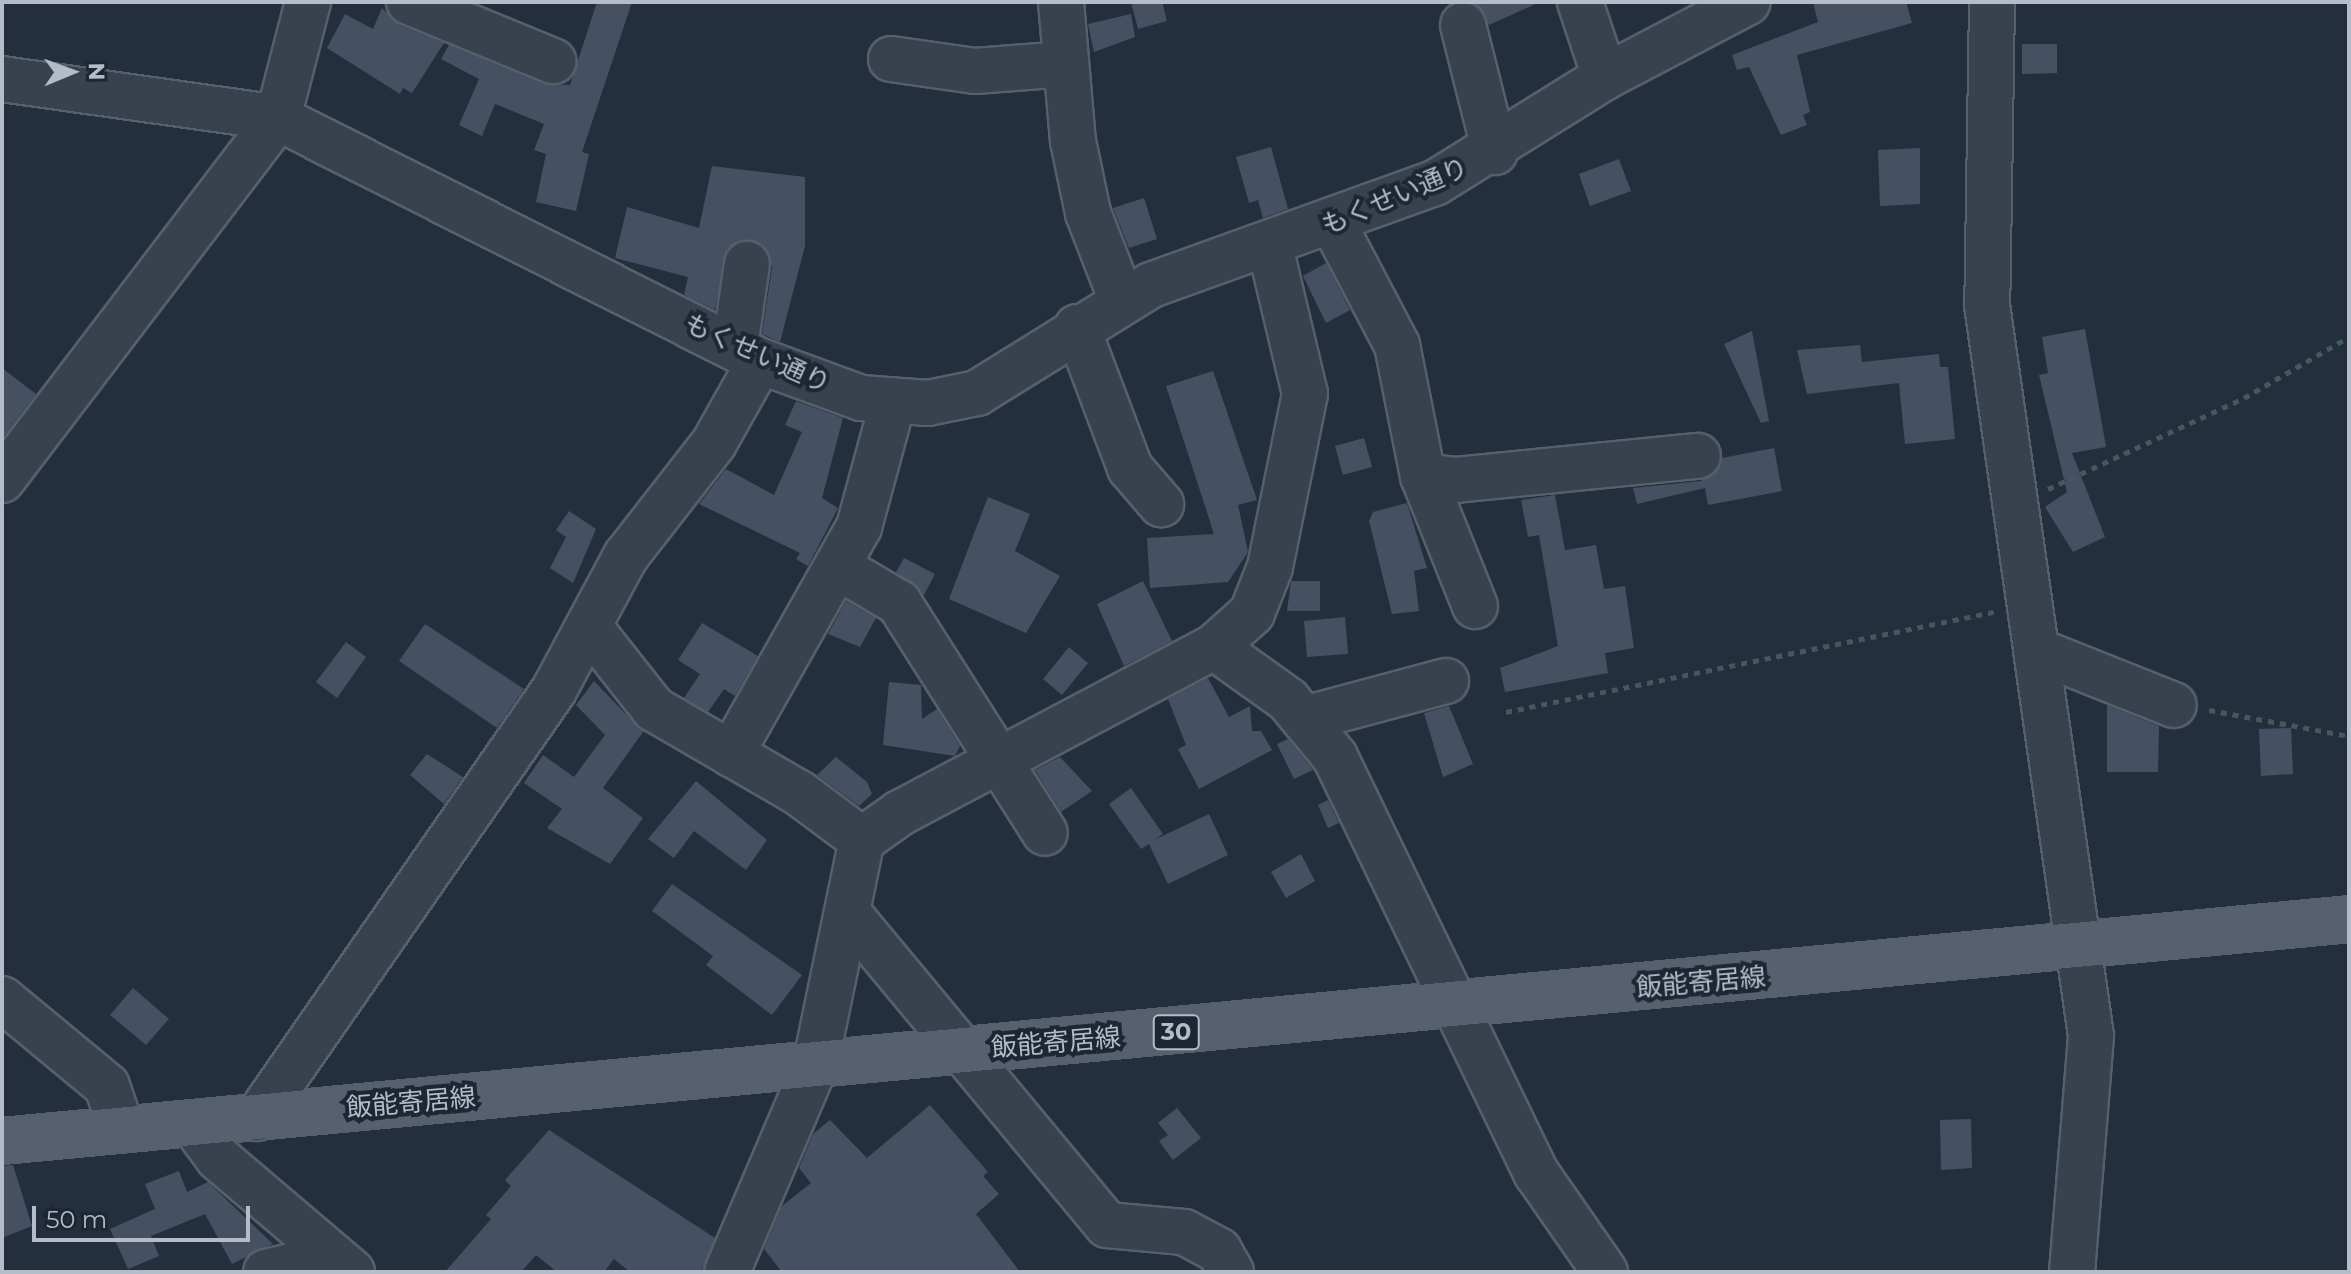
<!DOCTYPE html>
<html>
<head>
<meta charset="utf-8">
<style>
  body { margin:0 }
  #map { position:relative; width:2351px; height:1274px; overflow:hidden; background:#242f3e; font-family:Montserrat,"Noto Sans JP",sans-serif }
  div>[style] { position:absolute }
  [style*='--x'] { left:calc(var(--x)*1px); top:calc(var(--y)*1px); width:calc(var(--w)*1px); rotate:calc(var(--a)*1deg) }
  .building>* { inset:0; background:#455162 }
  .path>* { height:5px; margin-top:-2.5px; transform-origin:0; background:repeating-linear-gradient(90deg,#44595c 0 6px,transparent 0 12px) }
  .roads { filter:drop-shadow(2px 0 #565f6c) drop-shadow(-2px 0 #565f6c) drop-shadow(0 2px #565f6c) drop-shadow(0 -2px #565f6c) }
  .minor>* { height:44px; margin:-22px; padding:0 22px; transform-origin:22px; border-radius:22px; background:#38414e }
  .major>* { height:44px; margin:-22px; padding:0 22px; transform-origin:22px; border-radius:22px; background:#56606e }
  span { translate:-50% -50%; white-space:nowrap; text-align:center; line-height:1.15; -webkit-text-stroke:8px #1d2633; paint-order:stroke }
  .shield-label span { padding:2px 6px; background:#1d2633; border:2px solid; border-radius:6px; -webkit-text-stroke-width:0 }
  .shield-label { font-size:24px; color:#b4bcc9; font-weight:700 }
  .street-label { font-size:26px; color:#b4bcc9 }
  .frame { position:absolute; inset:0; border:4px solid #b4bcc9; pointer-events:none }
  .north { position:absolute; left:32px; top:32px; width:80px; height:80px; -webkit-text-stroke:6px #1d2633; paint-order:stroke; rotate:89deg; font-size:22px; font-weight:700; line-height:32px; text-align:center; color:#b4bcc9 }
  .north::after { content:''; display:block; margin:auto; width:28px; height:36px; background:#b4bcc9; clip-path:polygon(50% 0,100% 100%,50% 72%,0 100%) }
  .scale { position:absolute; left:32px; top:1206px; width:218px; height:36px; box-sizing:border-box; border:4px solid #b4bcc9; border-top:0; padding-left:10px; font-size:24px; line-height:28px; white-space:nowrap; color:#b4bcc9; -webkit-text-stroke:6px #1d2633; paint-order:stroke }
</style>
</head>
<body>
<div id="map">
  <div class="building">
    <i style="clip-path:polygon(597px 2px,632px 2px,582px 152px,589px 154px,576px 211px,536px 202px,546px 154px,534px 150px,544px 124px,495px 104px,482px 136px,459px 125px,479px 79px,441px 59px,449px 45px,544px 84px,570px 85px)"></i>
    <i style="clip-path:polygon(1131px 2px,1162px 2px,1167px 21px,1138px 29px)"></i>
    <i style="clip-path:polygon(1472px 2px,1540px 2px,1489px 25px)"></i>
    <i style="clip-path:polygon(1813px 2px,1906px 2px,1912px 23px,1797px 55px,1810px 112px,1803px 115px,1807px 125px,1781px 135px,1749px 67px,1737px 70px,1732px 55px,1818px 22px)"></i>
    <i style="clip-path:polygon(382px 8px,400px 25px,444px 43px,412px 93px,403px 88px,400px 94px,327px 48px,345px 14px,373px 29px)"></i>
    <i style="clip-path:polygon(1131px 14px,1135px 37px,1094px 52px,1088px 24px)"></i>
    <i style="clip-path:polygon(2022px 44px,2057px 44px,2057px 73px,2022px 74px)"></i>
    <i style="clip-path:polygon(1271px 147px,1288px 209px,1263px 218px,1258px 200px,1249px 203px,1236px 157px)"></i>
    <i style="clip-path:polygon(1920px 148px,1920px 204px,1880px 206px,1878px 150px)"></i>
    <i style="clip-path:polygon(1619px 159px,1631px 191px,1590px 206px,1579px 174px)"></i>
    <i style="clip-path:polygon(712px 166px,805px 177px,805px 246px,780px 342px,762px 334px,772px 267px,762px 244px,738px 241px,727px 249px,715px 310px,684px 295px,688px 277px,615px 258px,627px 207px,699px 228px)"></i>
    <i style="clip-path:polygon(1144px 198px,1157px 239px,1129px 248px,1113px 208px)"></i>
    <i style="clip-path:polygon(1326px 263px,1350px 310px,1326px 323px,1303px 276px)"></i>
    <i style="clip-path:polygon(2085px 329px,2106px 447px,2072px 453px,2105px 537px,2073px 552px,2045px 507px,2067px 492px,2039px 375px,2048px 373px,2042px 337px)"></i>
    <i style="clip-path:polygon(1752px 331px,1769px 421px,1761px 423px,1724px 344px)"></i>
    <i style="clip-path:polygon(1860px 345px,1862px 362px,1939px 354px,1940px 367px,1948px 367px,1955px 439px,1905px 444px,1899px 383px,1807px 394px,1797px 350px)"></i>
    <i style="clip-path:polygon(2px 368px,36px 394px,2px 439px)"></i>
    <i style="clip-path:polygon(1213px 371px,1257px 500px,1238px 505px,1248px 552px,1228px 582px,1150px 588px,1147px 538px,1214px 534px,1166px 386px)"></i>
    <i style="clip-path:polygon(796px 401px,843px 418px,822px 498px,838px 508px,808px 566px,796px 559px,800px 553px,699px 504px,726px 469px,774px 495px,802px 432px,785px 425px)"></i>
    <i style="clip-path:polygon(1364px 438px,1372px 467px,1343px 475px,1335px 446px)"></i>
    <i style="clip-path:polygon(1774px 448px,1782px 491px,1708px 505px,1705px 488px,1637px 504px,1633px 488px,1701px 481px,1722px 458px)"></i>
    <i style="clip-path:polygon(1555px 495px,1565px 550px,1596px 545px,1604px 589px,1625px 586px,1634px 648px,1605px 653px,1608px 673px,1505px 692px,1500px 668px,1558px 646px,1539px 535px,1528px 537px,1521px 500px)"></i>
    <i style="clip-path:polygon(988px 497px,1030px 514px,1015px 551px,1060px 576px,1026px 633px,949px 599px)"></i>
    <i style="clip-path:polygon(1407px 503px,1427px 568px,1414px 571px,1419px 611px,1392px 614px,1369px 521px,1373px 512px)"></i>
    <i style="clip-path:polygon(569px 511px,596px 529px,573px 583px,550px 568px,566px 537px,556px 530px)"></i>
    <i style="clip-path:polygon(904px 558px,935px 574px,924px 595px,896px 572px)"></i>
    <i style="clip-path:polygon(1143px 581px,1172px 641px,1124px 666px,1097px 604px)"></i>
    <i style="clip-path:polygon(1291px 581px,1320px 581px,1320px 611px,1287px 611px)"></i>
    <i style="clip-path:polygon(846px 601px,876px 618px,860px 647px,828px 634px)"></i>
    <i style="clip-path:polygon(1345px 617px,1348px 654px,1307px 657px,1304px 621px)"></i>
    <i style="clip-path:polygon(702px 623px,758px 656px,735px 696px,724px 689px,708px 712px,684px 698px,700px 674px,678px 660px)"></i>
    <i style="clip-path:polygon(425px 624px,524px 689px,497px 728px,399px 661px)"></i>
    <i style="clip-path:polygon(346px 642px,366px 657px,337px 698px,316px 682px)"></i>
    <i style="clip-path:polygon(1069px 647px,1088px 663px,1062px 695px,1043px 679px)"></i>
    <i style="clip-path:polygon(1208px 678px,1229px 717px,1250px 706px,1252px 731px,1261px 731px,1272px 750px,1199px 789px,1178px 749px,1186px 745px,1168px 699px)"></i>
    <i style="clip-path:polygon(594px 681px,643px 732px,603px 788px,643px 818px,610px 864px,547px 828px,562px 809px,524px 783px,543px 755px,574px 777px,605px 735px,576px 705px)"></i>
    <i style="clip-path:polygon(889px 682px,921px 685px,922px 719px,937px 709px,960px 746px,955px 756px,883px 745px)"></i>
    <i style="clip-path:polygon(2107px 705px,2159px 726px,2158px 772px,2107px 772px)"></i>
    <i style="clip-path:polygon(1449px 706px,1473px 764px,1443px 777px,1424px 713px)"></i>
    <i style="clip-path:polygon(2291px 728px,2293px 774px,2261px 776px,2259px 729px)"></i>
    <i style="clip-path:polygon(1288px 739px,1313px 770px,1294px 779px,1277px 744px)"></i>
    <i style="clip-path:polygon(427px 754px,463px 777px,444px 804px,410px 775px)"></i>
    <i style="clip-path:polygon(836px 757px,867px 782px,872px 794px,859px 806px,817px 775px)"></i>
    <i style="clip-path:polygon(1060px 757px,1092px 791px,1061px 812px,1035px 770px)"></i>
    <i style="clip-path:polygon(696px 781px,767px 840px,746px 870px,694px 831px,674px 858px,648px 839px)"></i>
    <i style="clip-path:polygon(1131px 788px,1163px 834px,1154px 840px,1209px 814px,1228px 855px,1168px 884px,1149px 844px,1141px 849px,1109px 804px)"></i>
    <i style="clip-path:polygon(1328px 800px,1339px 823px,1328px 828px,1318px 805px)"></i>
    <i style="clip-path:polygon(1301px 854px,1315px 881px,1286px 898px,1271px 872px)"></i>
    <i style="clip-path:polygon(672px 884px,802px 975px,772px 1015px,706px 965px,713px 956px,652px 911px)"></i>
    <i style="clip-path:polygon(133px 988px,169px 1019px,146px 1045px,110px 1015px)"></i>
    <i style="clip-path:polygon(930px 1105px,988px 1172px,983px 1176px,999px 1194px,976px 1214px,1020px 1272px,782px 1272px,764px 1249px,782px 1206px,811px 1183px,799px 1168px,813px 1134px,830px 1120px,867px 1158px)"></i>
    <i style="clip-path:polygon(1177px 1108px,1201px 1138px,1173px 1160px,1159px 1141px,1168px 1135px,1158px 1123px)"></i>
    <i style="clip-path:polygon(1971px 1119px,1972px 1168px,1941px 1170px,1940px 1120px)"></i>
    <i style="clip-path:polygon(549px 1130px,715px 1238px,701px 1272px,630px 1272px,614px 1259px,604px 1272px,557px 1272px,536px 1255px,521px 1272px,445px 1272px,491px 1219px,486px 1215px,511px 1186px,505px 1180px)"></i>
    <i style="clip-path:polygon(13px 1165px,32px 1226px,2px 1238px,2px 1166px)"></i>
    <i style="clip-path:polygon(179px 1171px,187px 1192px,208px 1182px,273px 1244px,232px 1264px,205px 1214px,151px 1236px,159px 1256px,128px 1269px,110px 1229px,155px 1209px,145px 1184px)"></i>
  </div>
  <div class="path">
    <i style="--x:2048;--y:489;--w:216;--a:-24.9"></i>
    <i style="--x:2244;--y:398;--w:121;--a:-30.2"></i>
    <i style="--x:2209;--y:710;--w:142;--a:10.5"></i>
    <i style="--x:1506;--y:712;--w:498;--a:-11.6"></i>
  </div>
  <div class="roads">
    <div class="minor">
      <i style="--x:409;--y:2;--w:156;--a:22.3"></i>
      <i style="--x:1061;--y:2;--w:140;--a:85.1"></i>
      <i style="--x:1073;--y:141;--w:74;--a:78.2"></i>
      <i style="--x:1088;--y:213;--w:91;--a:68.8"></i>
      <i style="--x:1580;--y:2;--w:79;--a:71.6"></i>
      <i style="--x:1992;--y:2;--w:303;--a:90.9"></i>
      <i style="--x:1987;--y:305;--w:738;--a:81.9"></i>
      <i style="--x:2091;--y:1036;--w:237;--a:94.6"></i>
      <i style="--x:1463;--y:25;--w:131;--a:75.9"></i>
      <i style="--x:891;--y:59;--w:85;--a:8.1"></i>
      <i style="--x:975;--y:71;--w:91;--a:-4.4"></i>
      <i style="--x:2;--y:79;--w:279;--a:8"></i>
      <i style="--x:278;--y:118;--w:540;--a:26.75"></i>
      <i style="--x:760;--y:361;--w:108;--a:20.1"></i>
      <i style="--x:861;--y:398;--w:67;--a:4.3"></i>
      <i style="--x:928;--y:403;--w:50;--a:-11.5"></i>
      <i style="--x:977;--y:393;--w:205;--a:-31.8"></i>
      <i style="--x:1151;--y:285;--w:302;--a:-19.8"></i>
      <i style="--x:1435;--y:183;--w:200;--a:-31.9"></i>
      <i style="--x:1605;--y:77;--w:161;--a:-27.7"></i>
      <i style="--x:1334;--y:225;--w:136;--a:62.3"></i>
      <i style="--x:1397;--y:345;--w:134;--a:78.8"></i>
      <i style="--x:1423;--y:476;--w:33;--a:7"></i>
      <i style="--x:1456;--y:480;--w:243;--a:-5.7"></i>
      <i style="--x:1077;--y:327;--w:151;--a:69.4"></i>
      <i style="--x:1130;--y:468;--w:48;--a:49.3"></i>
      <i style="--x:735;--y:347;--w:84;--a:-81.8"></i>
      <i style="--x:1423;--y:476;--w:140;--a:68.2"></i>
      <i style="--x:2;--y:480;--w:455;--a:-52.7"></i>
      <i style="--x:278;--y:118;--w:120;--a:-75.5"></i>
      <i style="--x:838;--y:567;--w:71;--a:30.5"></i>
      <i style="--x:899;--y:603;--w:272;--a:57.6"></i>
      <i style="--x:590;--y:628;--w:103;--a:51.7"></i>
      <i style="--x:654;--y:709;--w:168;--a:30.1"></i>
      <i style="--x:799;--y:793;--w:79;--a:36.7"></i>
      <i style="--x:1214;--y:647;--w:91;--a:35.6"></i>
      <i style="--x:1288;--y:700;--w:74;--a:50.5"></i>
      <i style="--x:1335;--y:757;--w:463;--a:64.2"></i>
      <i style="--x:1537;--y:1174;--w:119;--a:55.2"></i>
      <i style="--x:2038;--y:651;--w:146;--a:21.7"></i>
      <i style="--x:1304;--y:719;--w:147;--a:-15"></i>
      <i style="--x:731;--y:754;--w:261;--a:-60.6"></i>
      <i style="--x:859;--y:527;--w:130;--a:-74.8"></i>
      <i style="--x:848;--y:913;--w:405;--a:50.3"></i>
      <i style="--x:1107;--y:1225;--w:77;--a:5.2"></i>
      <i style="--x:1184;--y:1232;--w:40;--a:28"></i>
      <i style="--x:1219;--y:1251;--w:24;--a:60"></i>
      <i style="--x:2;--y:999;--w:136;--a:39.6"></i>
      <i style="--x:107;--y:1086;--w:46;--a:71.2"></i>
      <i style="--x:257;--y:1118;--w:521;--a:-55.24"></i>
      <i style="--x:554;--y:690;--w:152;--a:-61.8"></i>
      <i style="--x:626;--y:556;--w:143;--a:-52.1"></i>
      <i style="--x:714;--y:443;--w:94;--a:-60.7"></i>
      <i style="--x:193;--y:1124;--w:42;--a:53.7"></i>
      <i style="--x:218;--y:1158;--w:176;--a:40.4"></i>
      <i style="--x:266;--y:1272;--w:67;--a:-13.8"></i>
      <i style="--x:727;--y:1272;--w:224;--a:-66.9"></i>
      <i style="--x:815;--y:1066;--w:231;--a:-78.3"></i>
      <i style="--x:862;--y:840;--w:47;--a:-35.4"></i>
      <i style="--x:900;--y:813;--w:355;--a:-27.9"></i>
      <i style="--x:1214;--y:647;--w:51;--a:-41.8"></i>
      <i style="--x:1252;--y:613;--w:49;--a:-68.6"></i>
      <i style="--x:1270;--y:567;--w:177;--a:-78.6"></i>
      <i style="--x:1305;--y:394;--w:151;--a:-103.4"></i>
    </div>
    <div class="major">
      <i style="--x:2;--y:1141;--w:2357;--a:-5.4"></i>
    </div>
  </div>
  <div class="shield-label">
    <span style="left:1176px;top:1032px">30</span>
  </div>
  <div class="street-label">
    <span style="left:1395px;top:197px;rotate:-23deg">もくせい通り</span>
    <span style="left:757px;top:354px;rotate:24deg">もくせい通り</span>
    <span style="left:1701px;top:983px;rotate:-5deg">飯能寄居線</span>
    <span style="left:1056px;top:1043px;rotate:-5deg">飯能寄居線</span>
    <span style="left:411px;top:1103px;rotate:-5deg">飯能寄居線</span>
  </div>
  <div class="frame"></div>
  <div class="north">N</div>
  <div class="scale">50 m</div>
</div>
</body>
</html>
